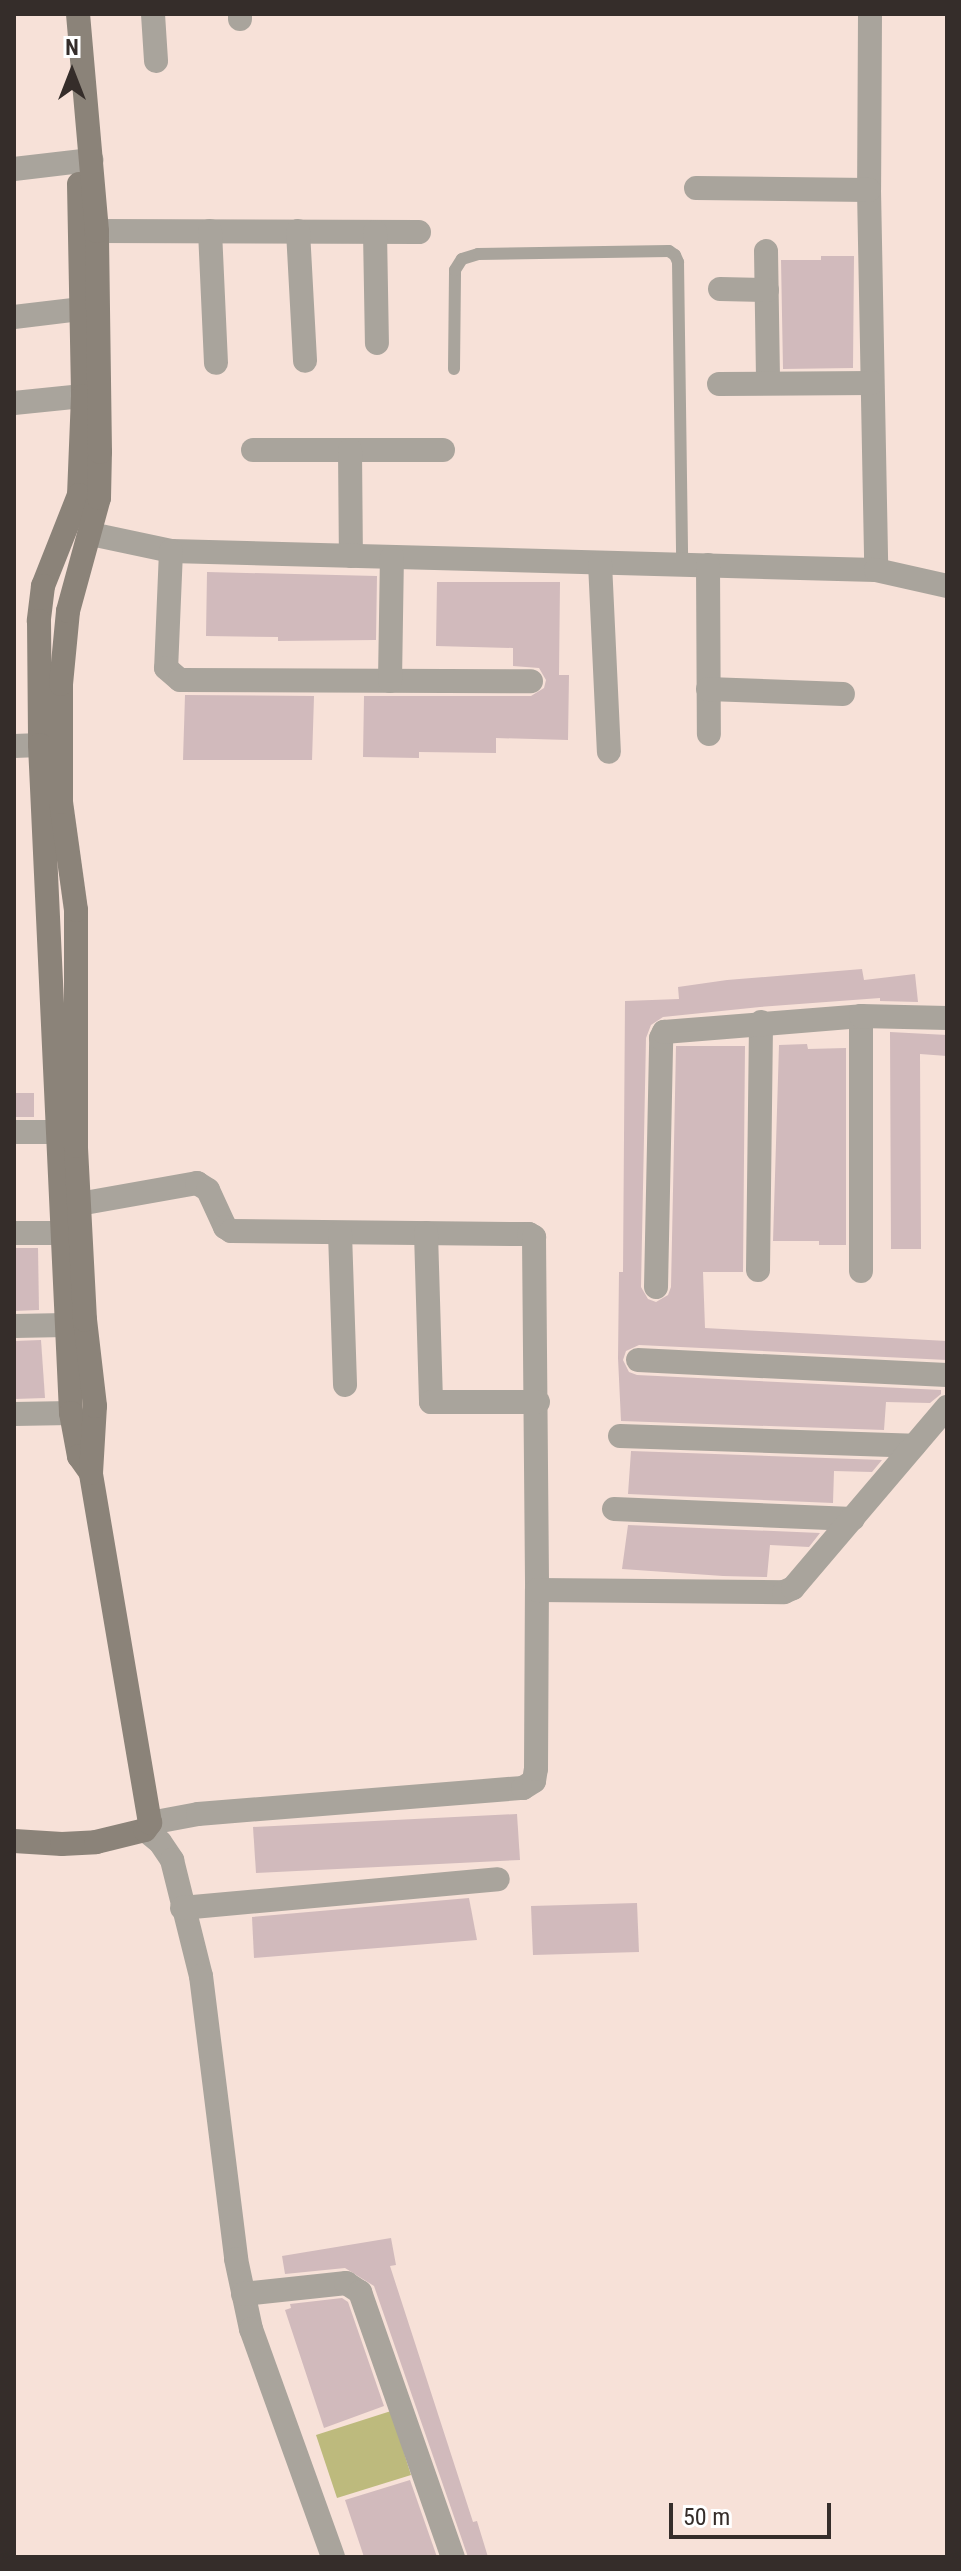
<!DOCTYPE html>
<html>
<head>
<meta charset="utf-8">
<style>
  body { margin:0 }
  #map { position:relative; width:961px; height:2571px; overflow:hidden; background:#f7e1d8; font-family:"Roboto Condensed",sans-serif }
  div>[style] { position:absolute }
  [style*='--x'] { left:calc(var(--x)*1px); top:calc(var(--y)*1px); width:calc(var(--w)*1px); rotate:calc(var(--a)*1deg) }
  .green>* { inset:0; background:#bdba7d }
  .building>* { inset:0; background:#d1babc }
  .lane>* { height:12px; margin:-6px; padding:0 6px; transform-origin:6px; border-radius:6px; background:#a9a49c }
  .street>* { height:24px; margin:-12px; padding:0 12px; transform-origin:12px; border-radius:12px; background:#a9a49c }
  .secondary>* { height:24px; margin:-12px; padding:0 12px; transform-origin:12px; border-radius:12px; background:#8b8379 }
  span { translate:-50% -50%; white-space:nowrap; text-align:center; line-height:1.15; -webkit-text-stroke:7px #fff; paint-order:stroke }
  .frame { position:absolute; inset:0; border:16px solid #352d2a; pointer-events:none }
  .north { position:absolute; left:32px; top:32px; width:80px; height:80px; -webkit-text-stroke:6px #fff; paint-order:stroke; rotate:0deg; font-size:22px; font-weight:700; line-height:32px; text-align:center; color:#352d2a }
  .north::after { content:''; display:block; margin:auto; width:28px; height:36px; background:#352d2a; clip-path:polygon(50% 0,100% 100%,50% 72%,0 100%) }
  .scale { position:absolute; left:669px; top:2503px; width:162px; height:36px; box-sizing:border-box; border:4px solid #352d2a; border-top:0; padding-left:10px; font-size:24px; line-height:28px; white-space:nowrap; color:#352d2a; -webkit-text-stroke:6px #fff; paint-order:stroke }
</style>
</head>
<body>
<div id="map">
  <div class="green">
    <i style="clip-path:polygon(391px 2411px,411px 2475px,337px 2498px,316px 2435px)"></i>
  </div>
  <div class="building">
    <i style="clip-path:polygon(821px 256px,854px 256px,853px 368px,783px 369px,781px 260px,821px 260px)"></i>
    <i style="clip-path:polygon(207px 572px,377px 576px,376px 640px,278px 641px,278px 637px,206px 636px)"></i>
    <i style="clip-path:polygon(437px 582px,560px 582px,559px 675px,569px 675px,568px 740px,496px 738px,496px 753px,419px 752px,419px 758px,363px 757px,364px 696px,531px 696px,544px 688px,546px 680px,539px 668px,513px 666px,513px 648px,436px 646px)"></i>
    <i style="clip-path:polygon(185px 695px,314px 696px,312px 760px,183px 760px)"></i>
    <i style="clip-path:polygon(862px 969px,864px 980px,915px 974px,918px 1002px,880px 1001px,880px 998px,760px 1007px,663px 1017px,651px 1025px,646px 1038px,641px 1287px,648px 1299px,656px 1302px,668px 1295px,671px 1287px,676px 1046px,745px 1046px,743px 1272px,703px 1272px,705px 1328px,947px 1341px,947px 1360px,639px 1345px,626px 1351px,623px 1360px,629px 1372px,637px 1375px,941px 1390px,941px 1394px,930px 1403px,886px 1402px,884px 1430px,621px 1421px,618px 1358px,619px 1272px,623px 1272px,625px 1001px,679px 999px,678px 987px,727px 980px)"></i>
    <i style="clip-path:polygon(890px 1032px,947px 1035px,947px 1056px,920px 1054px,921px 1249px,891px 1249px)"></i>
    <i style="clip-path:polygon(807px 1044px,808px 1049px,846px 1048px,846px 1245px,819px 1245px,819px 1241px,773px 1241px,779px 1045px)"></i>
    <i style="clip-path:polygon(14px 1093px,34px 1093px,34px 1117px,14px 1117px)"></i>
    <i style="clip-path:polygon(14px 1248px,38px 1248px,39px 1310px,14px 1311px)"></i>
    <i style="clip-path:polygon(41px 1340px,45px 1398px,14px 1399px,14px 1341px)"></i>
    <i style="clip-path:polygon(631px 1451px,882px 1460px,872px 1472px,834px 1471px,833px 1503px,628px 1494px)"></i>
    <i style="clip-path:polygon(628px 1525px,820px 1533px,809px 1547px,770px 1545px,767px 1577px,723px 1576px,622px 1569px)"></i>
    <i style="clip-path:polygon(517px 1814px,520px 1860px,256px 1873px,253px 1827px)"></i>
    <i style="clip-path:polygon(469px 1898px,477px 1940px,254px 1958px,252px 1917px)"></i>
    <i style="clip-path:polygon(637px 1903px,639px 1952px,533px 1955px,531px 1906px)"></i>
    <i style="clip-path:polygon(391px 2238px,396px 2265px,390px 2266px,473px 2522px,477px 2521px,488px 2557px,468px 2557px,374px 2286px,345px 2268px,285px 2274px,282px 2256px)"></i>
    <i style="clip-path:polygon(342px 2298px,348px 2302px,384px 2406px,324px 2428px,285px 2310px,291px 2308px,290px 2304px)"></i>
    <i style="clip-path:polygon(410px 2480px,437px 2557px,364px 2557px,345px 2500px)"></i>
  </div>
  <div class="lane">
    <i style="--x:454;--y:369;--w:99;--a:-89.4"></i>
    <i style="--x:455;--y:270;--w:13;--a:-58"></i>
    <i style="--x:462;--y:259;--w:17;--a:-17"></i>
    <i style="--x:478;--y:254;--w:191;--a:-0.9"></i>
    <i style="--x:669;--y:251;--w:7;--a:34"></i>
    <i style="--x:675;--y:255;--w:8;--a:67"></i>
    <i style="--x:678;--y:262;--w:304;--a:89.2"></i>
  </div>
  <div class="street">
    <i style="--x:153;--y:14;--w:47;--a:86.3"></i>
    <i style="--x:240;--y:14;--w:5;--a:90"></i>
    <i style="--x:870;--y:14;--w:176;--a:90.3"></i>
    <i style="--x:869;--y:190;--w:380;--a:88.9"></i>
    <i style="--x:14;--y:169;--w:78;--a:-6.7"></i>
    <i style="--x:696;--y:188;--w:173;--a:0.7"></i>
    <i style="--x:97;--y:231;--w:322;--a:0.2"></i>
    <i style="--x:210;--y:231;--w:132;--a:87.4"></i>
    <i style="--x:298;--y:231;--w:130;--a:86.9"></i>
    <i style="--x:375;--y:232;--w:111;--a:89"></i>
    <i style="--x:766;--y:251;--w:132;--a:89.1"></i>
    <i style="--x:720;--y:289;--w:47;--a:1.2"></i>
    <i style="--x:14;--y:317;--w:66;--a:-6.9"></i>
    <i style="--x:719;--y:384;--w:153;--a:-0.4"></i>
    <i style="--x:14;--y:403;--w:69;--a:-5.8"></i>
    <i style="--x:253;--y:450;--w:190;--a:0"></i>
    <i style="--x:350;--y:450;--w:106;--a:89.5"></i>
    <i style="--x:91;--y:534;--w:82;--a:12"></i>
    <i style="--x:171;--y:551;--w:705;--a:1.54"></i>
    <i style="--x:876;--y:570;--w:73;--a:12.7"></i>
    <i style="--x:171;--y:551;--w:117;--a:92.4"></i>
    <i style="--x:166;--y:668;--w:18;--a:41"></i>
    <i style="--x:180;--y:680;--w:351;--a:0.2"></i>
    <i style="--x:600;--y:563;--w:189;--a:87.3"></i>
    <i style="--x:708;--y:565;--w:169;--a:89.7"></i>
    <i style="--x:390;--y:681;--w:124;--a:-89.1"></i>
    <i style="--x:708;--y:689;--w:135;--a:2.1"></i>
    <i style="--x:14;--y:746;--w:26;--a:-2"></i>
    <i style="--x:861;--y:1016;--w:255;--a:90"></i>
    <i style="--x:14;--y:1132;--w:43;--a:0"></i>
    <i style="--x:79;--y:1204;--w:120;--a:-10.1"></i>
    <i style="--x:197;--y:1183;--w:13;--a:32"></i>
    <i style="--x:208;--y:1190;--w:41;--a:65.3"></i>
    <i style="--x:225;--y:1227;--w:7;--a:34"></i>
    <i style="--x:231;--y:1231;--w:298;--a:0.6"></i>
    <i style="--x:529;--y:1234;--w:6;--a:31"></i>
    <i style="--x:534;--y:1237;--w:353;--a:89.5"></i>
    <i style="--x:14;--y:1233;--w:48;--a:0"></i>
    <i style="--x:340;--y:1233;--w:152;--a:88.1"></i>
    <i style="--x:426;--y:1233;--w:169;--a:88.3"></i>
    <i style="--x:431;--y:1402;--w:107;--a:0"></i>
    <i style="--x:758;--y:1270;--w:248;--a:-89.3"></i>
    <i style="--x:656;--y:1287;--w:249;--a:-88.8"></i>
    <i style="--x:661;--y:1038;--w:7;--a:-63"></i>
    <i style="--x:664;--y:1032;--w:198;--a:-4.6"></i>
    <i style="--x:861;--y:1016;--w:86;--a:1.3"></i>
    <i style="--x:14;--y:1326;--w:52;--a:-1.1"></i>
    <i style="--x:638;--y:1360;--w:309;--a:2.8"></i>
    <i style="--x:14;--y:1414;--w:57;--a:-1"></i>
    <i style="--x:620;--y:1436;--w:294;--a:1.9"></i>
    <i style="--x:614;--y:1509;--w:239;--a:2.4"></i>
    <i style="--x:150;--y:1823;--w:49;--a:-10.6"></i>
    <i style="--x:198;--y:1814;--w:326;--a:-4.6"></i>
    <i style="--x:523;--y:1788;--w:13;--a:-32"></i>
    <i style="--x:534;--y:1781;--w:12;--a:-81"></i>
    <i style="--x:536;--y:1769;--w:179;--a:-89.7"></i>
    <i style="--x:537;--y:1590;--w:247;--a:0.5"></i>
    <i style="--x:784;--y:1592;--w:10;--a:-24"></i>
    <i style="--x:793;--y:1588;--w:238;--a:-49.6"></i>
    <i style="--x:145;--y:1830;--w:19;--a:39"></i>
    <i style="--x:160;--y:1842;--w:22;--a:56"></i>
    <i style="--x:172;--y:1860;--w:120;--a:76"></i>
    <i style="--x:201;--y:1976;--w:285;--a:82.9"></i>
    <i style="--x:236;--y:2259;--w:72;--a:77.9"></i>
    <i style="--x:251;--y:2329;--w:242;--a:70.2"></i>
    <i style="--x:182;--y:1908;--w:317;--a:-5.2"></i>
    <i style="--x:243;--y:2294;--w:104;--a:-6.1"></i>
    <i style="--x:346;--y:2283;--w:17;--a:33"></i>
    <i style="--x:360;--y:2292;--w:281;--a:70.7"></i>
  </div>
  <div class="secondary">
    <i style="--x:79;--y:184;--w:212;--a:88.9"></i>
    <i style="--x:83;--y:396;--w:99;--a:92.3"></i>
    <i style="--x:79;--y:495;--w:98;--a:111.6"></i>
    <i style="--x:43;--y:586;--w:35;--a:97"></i>
    <i style="--x:39;--y:621;--w:124;--a:89.5"></i>
    <i style="--x:40;--y:745;--w:669;--a:87.34"></i>
    <i style="--x:71;--y:1413;--w:44;--a:79.5"></i>
    <i style="--x:79;--y:1456;--w:21;--a:55"></i>
    <i style="--x:14;--y:1841;--w:48;--a:3.6"></i>
    <i style="--x:62;--y:1844;--w:34;--a:-3"></i>
    <i style="--x:96;--y:1842;--w:50;--a:-13.8"></i>
    <i style="--x:145;--y:1830;--w:9;--a:-54"></i>
    <i style="--x:150;--y:1823;--w:355;--a:-99.6"></i>
    <i style="--x:91;--y:1473;--w:67;--a:-86.6"></i>
    <i style="--x:95;--y:1406;--w:87;--a:-96.6"></i>
    <i style="--x:85;--y:1320;--w:174;--a:-93"></i>
    <i style="--x:76;--y:1146;--w:236;--a:-90"></i>
    <i style="--x:76;--y:910;--w:109;--a:-97.9"></i>
    <i style="--x:61;--y:802;--w:118;--a:-90"></i>
    <i style="--x:61;--y:684;--w:73;--a:-84.5"></i>
    <i style="--x:68;--y:611;--w:117;--a:-74.7"></i>
    <i style="--x:99;--y:498;--w:46;--a:-88.8"></i>
    <i style="--x:100;--y:452;--w:221;--a:-90.8"></i>
    <i style="--x:97;--y:231;--w:218;--a:-95"></i>
  </div>
  <div class="frame"></div>
  <div class="north">N</div>
  <div class="scale">50 m</div>
</div>
</body>
</html>
